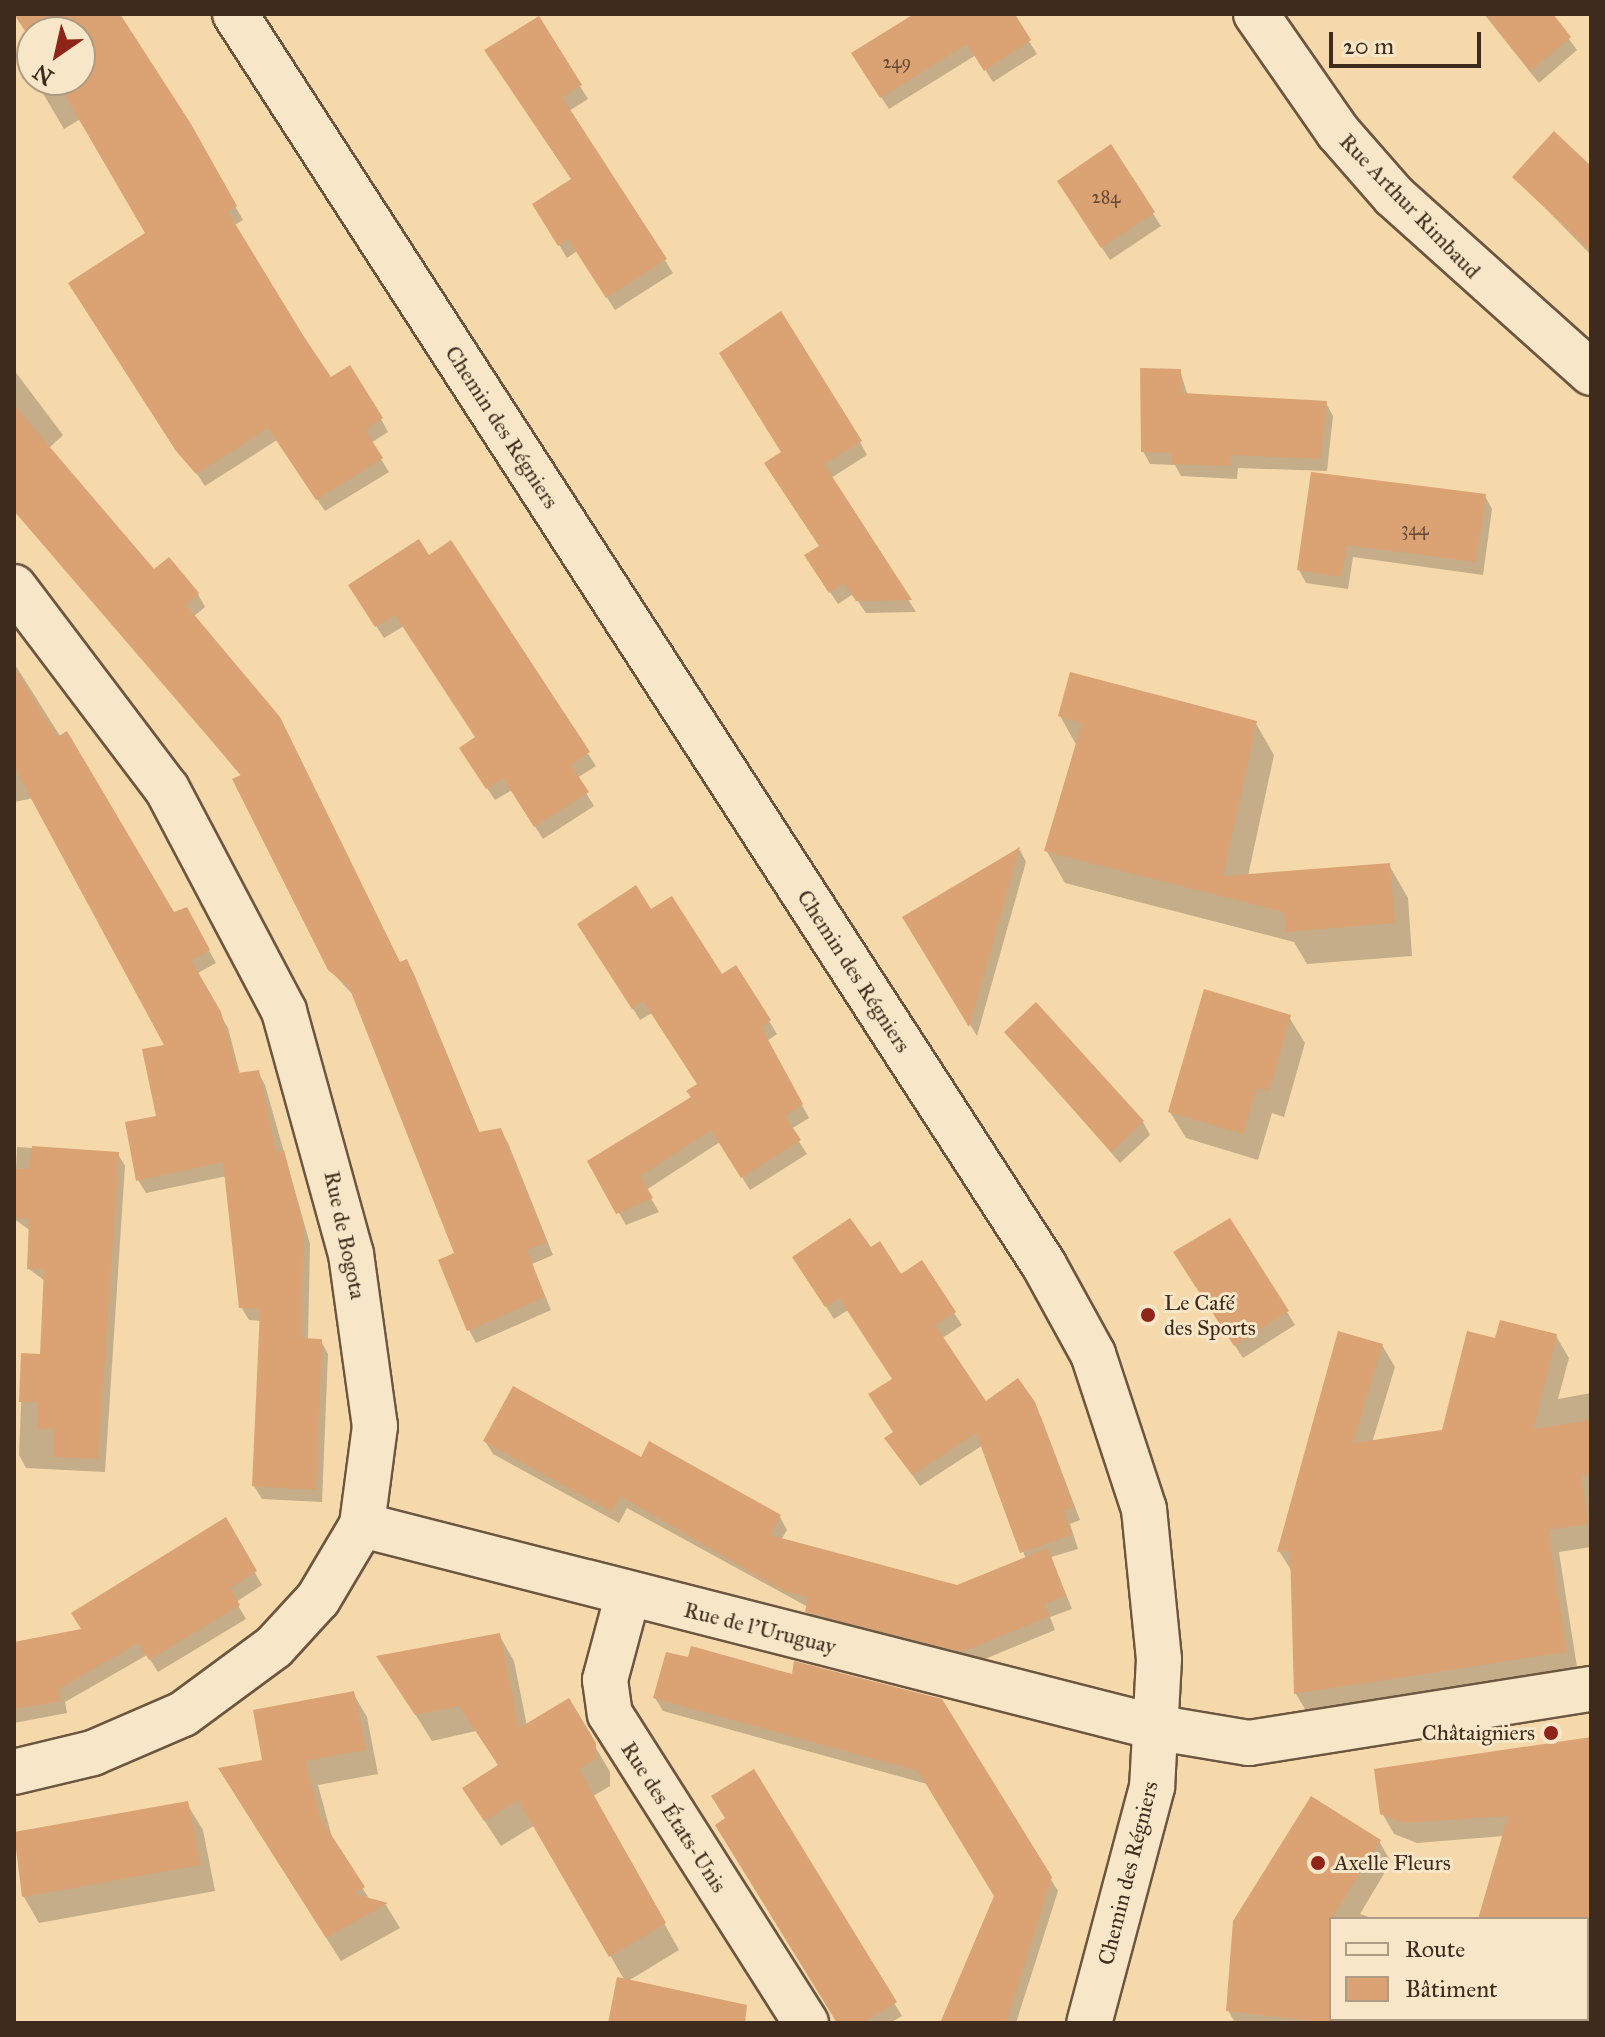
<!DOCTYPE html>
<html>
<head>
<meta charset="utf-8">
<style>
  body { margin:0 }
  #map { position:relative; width:1605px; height:2037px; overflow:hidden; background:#f5d9ab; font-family:"IM FELL Great Primer",serif }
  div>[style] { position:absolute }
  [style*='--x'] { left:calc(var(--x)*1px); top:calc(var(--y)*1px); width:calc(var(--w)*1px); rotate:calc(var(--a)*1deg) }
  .shadow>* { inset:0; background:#0003 }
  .building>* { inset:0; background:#dba274 }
  .roads { filter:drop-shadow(2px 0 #6c5640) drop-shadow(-2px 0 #6c5640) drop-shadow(0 2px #6c5640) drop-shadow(0 -2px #6c5640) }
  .minor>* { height:44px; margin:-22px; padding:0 22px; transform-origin:22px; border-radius:22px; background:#f8e6c8 }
  .tertiary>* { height:44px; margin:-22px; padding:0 22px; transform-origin:22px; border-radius:22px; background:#f8e6c8 }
  .secondary>* { height:44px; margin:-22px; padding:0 22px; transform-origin:22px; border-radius:22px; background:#f8e6c8 }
  .dots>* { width:22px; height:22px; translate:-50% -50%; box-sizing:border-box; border:4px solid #f8e6c8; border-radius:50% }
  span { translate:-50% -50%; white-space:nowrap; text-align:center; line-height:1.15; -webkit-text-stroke:6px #f8e6c8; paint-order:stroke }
  .number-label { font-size:18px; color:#664933 }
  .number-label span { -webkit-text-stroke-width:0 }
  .street-label { font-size:22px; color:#3f2b1d }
  .poi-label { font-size:22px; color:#3f2b1d }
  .left { translate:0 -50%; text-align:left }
  .right { translate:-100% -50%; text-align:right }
  .frame { position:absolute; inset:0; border:16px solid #3f2b1d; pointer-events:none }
  .legend { position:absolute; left:1329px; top:1917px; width:260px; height:104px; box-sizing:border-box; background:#f8e6c8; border:2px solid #ae9b84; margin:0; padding:10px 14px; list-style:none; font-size:24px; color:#3f2b1d }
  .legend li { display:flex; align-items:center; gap:16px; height:40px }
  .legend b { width:40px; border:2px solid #ae9b84 }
  .north { position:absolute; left:16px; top:16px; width:80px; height:80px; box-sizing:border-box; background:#f8e6c8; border:2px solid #ae9b84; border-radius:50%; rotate:214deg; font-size:22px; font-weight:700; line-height:32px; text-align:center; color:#3f2b1d }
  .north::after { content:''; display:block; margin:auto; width:28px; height:36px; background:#8f2418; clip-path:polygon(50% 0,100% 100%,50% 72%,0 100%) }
  .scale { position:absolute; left:1329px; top:32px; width:152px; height:36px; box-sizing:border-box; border:4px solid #3f2b1d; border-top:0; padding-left:10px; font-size:24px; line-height:28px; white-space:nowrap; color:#3f2b1d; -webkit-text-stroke:6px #f8e6c8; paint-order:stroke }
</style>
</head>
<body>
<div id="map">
  <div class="shadow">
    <i style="clip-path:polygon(26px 14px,109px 14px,197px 139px,243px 220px,233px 226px,331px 379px,381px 419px,388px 432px,371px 443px,389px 472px,325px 511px,277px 440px,205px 486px,78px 296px,147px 234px,82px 118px,64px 129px,35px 80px,80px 80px,80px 32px,32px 32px,32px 41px)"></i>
    <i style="clip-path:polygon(918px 14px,1012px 14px,1037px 54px,993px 82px,976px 55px,889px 109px,861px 67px)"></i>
    <i style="clip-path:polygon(1484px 14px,1550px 14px,1577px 50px,1539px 83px)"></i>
    <i style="clip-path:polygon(538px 19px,588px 99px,569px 111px,673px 273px,615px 310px,577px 251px,567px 258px,535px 205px,573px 180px)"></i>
    <i style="clip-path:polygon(1110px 147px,1161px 226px,1110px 260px,1067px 195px)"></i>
    <i style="clip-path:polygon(1591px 169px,1591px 253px,1590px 254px,1515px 177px)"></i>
    <i style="clip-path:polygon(14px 370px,63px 435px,49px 448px,154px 572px,198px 594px,205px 607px,193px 617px,400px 964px,407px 961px,414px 974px,480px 1134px,500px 1130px,508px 1143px,553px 1255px,532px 1264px,551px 1310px,476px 1343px,469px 1330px,441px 1261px,456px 1254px,355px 997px,329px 969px,242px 777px,14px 503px)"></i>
    <i style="clip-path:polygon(1180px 371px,1188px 396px,1326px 403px,1333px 416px,1327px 471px,1238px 468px,1237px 479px,1181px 476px,1175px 465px,1150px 464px,1143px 451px)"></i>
    <i style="clip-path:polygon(860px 442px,867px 455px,831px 478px,916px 612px,866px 613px,853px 594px,838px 604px,814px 568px,821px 547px,774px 477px)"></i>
    <i style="clip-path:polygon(1312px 474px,1485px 496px,1492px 509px,1483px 575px,1353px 557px,1348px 589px,1306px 583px,1299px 570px)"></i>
    <i style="clip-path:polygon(451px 543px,596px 766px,577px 778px,594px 806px,543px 839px,512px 790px,495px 800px,469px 761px,477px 738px,404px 626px,384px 638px,358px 598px)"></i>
    <i style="clip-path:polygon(14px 663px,173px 915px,186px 909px,216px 963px,196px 974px,228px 1028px,240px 1074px,258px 1072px,265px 1085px,310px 1244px,308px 1340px,321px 1341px,328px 1354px,322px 1502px,262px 1499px,254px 1486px,261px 1321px,249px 1320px,241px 1307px,227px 1176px,146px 1193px,138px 1180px,158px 1117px,167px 1046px,34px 798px,14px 802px)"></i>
    <i style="clip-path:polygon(1060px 716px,1255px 722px,1274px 755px,1248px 876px,1389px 865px,1408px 898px,1412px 956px,1307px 964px,1294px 942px,1065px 883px,1046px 850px,1077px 746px)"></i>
    <i style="clip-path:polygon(1020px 850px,1026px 862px,977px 1036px,905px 918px)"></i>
    <i style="clip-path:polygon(651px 912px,769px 1021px,777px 1034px,767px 1041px,809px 1118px,791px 1129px,807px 1154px,750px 1190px,720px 1142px,646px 1190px,659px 1212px,626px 1225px,589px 1162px,693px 1098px,699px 1085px,652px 1013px,640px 1020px,587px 937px)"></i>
    <i style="clip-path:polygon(1289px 1017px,1305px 1043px,1284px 1117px,1272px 1113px,1258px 1160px,1186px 1138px,1170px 1112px)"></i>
    <i style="clip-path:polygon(1007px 1032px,1143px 1122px,1150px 1135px,1120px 1163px)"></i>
    <i style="clip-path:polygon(17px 1147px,118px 1154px,125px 1166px,105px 1472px,26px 1468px,19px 1455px,23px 1355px,42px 1356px,45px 1281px,29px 1269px,31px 1231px,14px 1219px)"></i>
    <i style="clip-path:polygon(870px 1250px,954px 1313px,962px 1325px,941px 1339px,985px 1404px,1033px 1403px,1041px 1417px,1080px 1520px,1070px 1524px,1078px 1549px,1051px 1557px,1072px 1609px,1050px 1617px,1055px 1630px,980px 1661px,814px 1625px,808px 1607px,627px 1508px,619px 1523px,493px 1454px,485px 1441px,642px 1459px,780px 1517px,787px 1530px,781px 1540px,957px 1587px,1026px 1559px,983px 1445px,920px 1486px,887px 1439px,895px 1433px,894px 1380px,848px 1310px,834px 1319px,802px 1270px)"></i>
    <i style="clip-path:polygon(1183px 1266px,1287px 1312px,1295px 1325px,1243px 1358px)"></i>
    <i style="clip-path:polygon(1556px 1336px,1569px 1358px,1558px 1399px,1591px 1393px,1591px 1547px,1559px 1552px,1578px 1674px,1309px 1716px,1296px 1694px,1293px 1573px,1279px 1551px,1382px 1345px,1395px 1367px,1372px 1443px,1443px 1432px,1496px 1340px)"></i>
    <i style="clip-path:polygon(225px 1520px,262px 1585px,236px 1602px,246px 1619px,158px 1672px,147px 1655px,65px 1702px,67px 1713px,14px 1723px,14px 1644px,84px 1630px)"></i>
    <i style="clip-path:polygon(499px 1635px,514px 1661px,527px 1726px,568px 1700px,610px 1772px,610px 1786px,593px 1796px,679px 1950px,628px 1981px,702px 2023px,610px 2023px,625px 1981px,535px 1825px,501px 1846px,480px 1814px,499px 1766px,476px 1731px,432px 1741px,379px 1657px)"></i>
    <i style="clip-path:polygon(796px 1663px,1050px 1878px,1058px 1891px,1016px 2023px,943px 2023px,996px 1896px,927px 1784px,663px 1711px,655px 1698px,793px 1676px)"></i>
    <i style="clip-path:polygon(353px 1693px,367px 1717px,378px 1774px,318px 1785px,333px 1841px,370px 1900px,386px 1905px,400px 1928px,341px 1961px,234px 1793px)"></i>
    <i style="clip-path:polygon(1591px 1739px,1591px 1971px,1587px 1919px,1480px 1919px,1504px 1836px,1417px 1843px,1394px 1834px,1382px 1813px)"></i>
    <i style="clip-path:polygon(754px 1772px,902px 2016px,890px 2023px,839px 2023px,727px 1819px)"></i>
    <i style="clip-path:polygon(187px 1804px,203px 1830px,215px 1891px,39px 1923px,24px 1897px,14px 1834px)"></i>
    <i style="clip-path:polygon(1379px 1841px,1391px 1862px,1360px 1914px,1375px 1919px,1331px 1919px,1331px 2019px,1345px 2023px,1235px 2023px,1228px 2010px)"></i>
  </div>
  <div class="building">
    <i style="clip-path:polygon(14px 14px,120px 14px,191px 124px,237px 206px,228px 212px,304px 337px,331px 377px,350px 365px,383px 418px,365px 430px,383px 458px,316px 500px,268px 428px,196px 474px,176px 451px,68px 283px,145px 233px,56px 80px,80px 80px,80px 32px,32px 32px,32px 42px)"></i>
    <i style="clip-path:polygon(914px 14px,1015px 14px,1031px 40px,984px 71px,967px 44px,880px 98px,851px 53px)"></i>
    <i style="clip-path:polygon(1485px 14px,1553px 14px,1571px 37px,1530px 71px)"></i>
    <i style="clip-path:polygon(539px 16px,582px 85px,562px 97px,667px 259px,606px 298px,568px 239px,558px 246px,532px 204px,571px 179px,484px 50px)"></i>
    <i style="clip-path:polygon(1554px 131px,1591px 166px,1591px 251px,1512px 177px)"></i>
    <i style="clip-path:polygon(1111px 144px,1155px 212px,1101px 248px,1057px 181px)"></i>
    <i style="clip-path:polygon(781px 311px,862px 441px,824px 464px,912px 600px,856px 601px,844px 583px,829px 593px,804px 555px,819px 546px,764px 463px,781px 452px,719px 353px)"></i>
    <i style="clip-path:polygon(1140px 368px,1181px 369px,1182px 393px,1327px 401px,1320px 459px,1231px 455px,1230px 466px,1172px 464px,1172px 453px,1141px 452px)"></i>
    <i style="clip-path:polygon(14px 405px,154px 569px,169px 557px,199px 593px,186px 605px,280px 717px,400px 962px,407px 959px,479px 1132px,501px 1128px,547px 1242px,527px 1250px,545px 1297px,467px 1331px,438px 1260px,454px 1253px,349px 987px,328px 970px,232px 779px,241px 775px,14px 511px)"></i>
    <i style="clip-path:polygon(1311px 472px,1486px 494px,1476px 562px,1347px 545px,1341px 577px,1297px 570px)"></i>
    <i style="clip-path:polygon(419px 539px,429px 555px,451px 540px,590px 752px,571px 765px,589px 792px,534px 827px,503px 778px,486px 789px,459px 748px,475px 737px,395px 615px,375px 627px,348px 585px)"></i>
    <i style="clip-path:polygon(14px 667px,57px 737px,67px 731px,174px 912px,187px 907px,210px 950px,191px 960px,221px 1012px,238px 1073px,259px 1070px,276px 1152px,284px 1150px,304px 1229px,301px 1338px,322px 1339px,316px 1490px,252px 1486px,260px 1309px,239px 1308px,223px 1162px,136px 1181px,125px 1122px,156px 1116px,142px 1049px,164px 1045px,14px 767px)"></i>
    <i style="clip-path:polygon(1070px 672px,1257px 721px,1223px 876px,1390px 863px,1395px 923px,1286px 932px,1284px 912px,1044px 851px,1082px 723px,1058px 716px)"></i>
    <i style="clip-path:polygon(1020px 847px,969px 1027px,902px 917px)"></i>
    <i style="clip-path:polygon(636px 885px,651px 909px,672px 896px,722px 974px,736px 965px,771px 1020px,761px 1027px,803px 1104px,785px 1116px,801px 1140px,741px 1178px,711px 1130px,640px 1176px,653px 1198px,616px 1214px,587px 1161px,691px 1097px,686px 1091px,697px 1084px,643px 1001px,632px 1009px,577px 924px)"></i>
    <i style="clip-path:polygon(1204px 989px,1291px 1015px,1269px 1091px,1257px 1088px,1243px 1134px,1168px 1112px)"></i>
    <i style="clip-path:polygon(1036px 1002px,1144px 1121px,1111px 1152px,1004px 1032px)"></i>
    <i style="clip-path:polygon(32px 1146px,119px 1152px,98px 1459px,53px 1457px,54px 1429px,37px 1429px,37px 1402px,19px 1402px,21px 1353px,40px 1354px,44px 1269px,27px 1269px,29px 1219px,14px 1218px,14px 1169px,29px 1169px)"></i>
    <i style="clip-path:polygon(850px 1218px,871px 1247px,880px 1241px,901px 1274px,922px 1260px,956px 1312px,935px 1325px,986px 1401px,1018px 1378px,1035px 1402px,1074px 1507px,1064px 1510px,1072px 1535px,1020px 1553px,976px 1433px,912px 1475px,884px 1438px,893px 1432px,868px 1394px,892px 1379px,839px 1298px,825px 1307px,792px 1257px)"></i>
    <i style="clip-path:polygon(1230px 1218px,1289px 1311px,1234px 1346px,1173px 1252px)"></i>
    <i style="clip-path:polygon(1500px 1320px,1557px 1334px,1533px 1429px,1591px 1420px,1591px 1474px,1581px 1475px,1588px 1524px,1548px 1530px,1567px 1652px,1294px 1694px,1290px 1550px,1277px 1552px,1338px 1331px,1383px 1344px,1353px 1443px,1442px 1430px,1467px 1331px,1495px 1338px)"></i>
    <i style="clip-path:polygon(513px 1386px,641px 1457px,649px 1441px,781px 1515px,770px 1535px,957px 1585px,1048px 1548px,1066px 1596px,1044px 1604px,1050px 1616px,962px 1652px,805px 1612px,808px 1597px,784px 1591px,620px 1496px,612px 1512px,483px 1441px)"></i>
    <i style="clip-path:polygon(226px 1517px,257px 1571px,230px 1588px,240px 1605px,149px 1660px,138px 1643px,59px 1689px,61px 1701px,14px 1709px,14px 1642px,81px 1629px,71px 1613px)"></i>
    <i style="clip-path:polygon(500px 1633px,519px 1728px,569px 1698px,596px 1743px,596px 1759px,579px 1769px,666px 1923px,609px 1957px,518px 1800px,484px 1821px,462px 1788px,498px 1765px,459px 1706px,415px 1715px,376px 1656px)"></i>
    <i style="clip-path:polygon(691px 1646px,792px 1674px,794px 1661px,942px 1699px,1052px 1877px,1006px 2023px,940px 2023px,994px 1896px,918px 1771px,653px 1698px,666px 1652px,688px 1657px)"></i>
    <i style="clip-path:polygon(354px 1691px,366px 1750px,305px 1761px,321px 1819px,365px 1887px,354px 1894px,388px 1903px,326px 1938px,218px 1768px,262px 1760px,253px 1710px)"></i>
    <i style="clip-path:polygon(1591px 1737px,1591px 1919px,1478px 1919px,1508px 1816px,1404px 1823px,1380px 1814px,1374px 1769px)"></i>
    <i style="clip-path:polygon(754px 1769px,897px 2002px,862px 2023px,837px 2023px,715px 1825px,725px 1818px,711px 1796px)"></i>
    <i style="clip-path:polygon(1311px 1796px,1381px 1840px,1331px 1919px,1331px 2023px,1226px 2011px,1233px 1921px)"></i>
    <i style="clip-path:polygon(188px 1801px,201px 1865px,22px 1897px,14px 1832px)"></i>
    <i style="clip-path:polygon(617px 1977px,747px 2005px,745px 2023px,608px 2023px)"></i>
  </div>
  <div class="roads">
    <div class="minor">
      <i style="--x:1256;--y:14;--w:144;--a:55.2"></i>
      <i style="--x:1338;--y:132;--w:85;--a:48.8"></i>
      <i style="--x:1394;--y:196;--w:265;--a:41.9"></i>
      <i style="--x:14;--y:587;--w:253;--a:52.9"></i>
      <i style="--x:167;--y:789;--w:251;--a:62.2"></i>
      <i style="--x:284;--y:1011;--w:252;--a:74.6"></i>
      <i style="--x:351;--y:1254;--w:174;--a:82.1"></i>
      <i style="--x:375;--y:1426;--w:100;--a:97.5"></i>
      <i style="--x:362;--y:1525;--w:86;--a:120.7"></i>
      <i style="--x:318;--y:1599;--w:65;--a:132.5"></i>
      <i style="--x:274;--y:1647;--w:113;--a:143.6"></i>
      <i style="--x:183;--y:1714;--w:98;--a:156.6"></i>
      <i style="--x:93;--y:1753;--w:81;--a:166.5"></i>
      <i style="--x:362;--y:1525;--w:822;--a:14.29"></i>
      <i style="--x:628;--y:1594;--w:89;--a:105"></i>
      <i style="--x:605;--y:1680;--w:34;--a:82"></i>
      <i style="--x:610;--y:1714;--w:366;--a:57.6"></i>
    </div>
    <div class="tertiary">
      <i style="--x:1159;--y:1728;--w:91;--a:9.5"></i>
      <i style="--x:1249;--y:1743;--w:346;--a:-9"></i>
    </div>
    <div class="secondary">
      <i style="--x:235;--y:14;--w:1490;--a:57.11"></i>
      <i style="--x:1044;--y:1265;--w:102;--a:61.2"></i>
      <i style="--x:1093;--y:1354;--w:163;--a:71.8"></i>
      <i style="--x:1144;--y:1509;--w:151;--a:84.3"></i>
      <i style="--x:1159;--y:1659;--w:128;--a:93.1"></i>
      <i style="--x:1152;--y:1787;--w:244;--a:104.9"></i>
    </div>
  </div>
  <div class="dots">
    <i style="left:1148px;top:1315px;background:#8f2418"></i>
    <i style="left:1551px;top:1733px;background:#8f2418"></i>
    <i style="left:1318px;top:1863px;background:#8f2418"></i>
  </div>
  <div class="number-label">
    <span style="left:897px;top:62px">249</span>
    <span style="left:1106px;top:197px">284</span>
    <span style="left:1415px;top:529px">344</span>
  </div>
  <div class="street-label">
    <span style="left:1410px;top:206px;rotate:46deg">Rue Arthur Rimbaud</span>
    <span style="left:502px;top:427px;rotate:57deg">Chemin des Régniers</span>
    <span style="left:854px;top:971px;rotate:57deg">Chemin des Régniers</span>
    <span style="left:345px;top:1235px;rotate:78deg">Rue de Bogota</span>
    <span style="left:760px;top:1628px;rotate:14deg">Rue de l'Uruguay</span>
    <span style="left:674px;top:1817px;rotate:57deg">Rue des États-Unis</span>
    <span style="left:1128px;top:1873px;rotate:-76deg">Chemin des Régniers</span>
  </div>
  <div class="poi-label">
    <span class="left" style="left:1164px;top:1315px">Le Café<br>des Sports</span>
    <span class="right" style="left:1535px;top:1733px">Châtaigniers</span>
    <span class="left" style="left:1334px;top:1863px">Axelle Fleurs</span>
  </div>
  <div class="frame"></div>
  <ul class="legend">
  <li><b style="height:10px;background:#f8e6c8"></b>Route</li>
  <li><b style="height:22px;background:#dba274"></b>Bâtiment</li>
  </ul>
  <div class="north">N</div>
  <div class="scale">20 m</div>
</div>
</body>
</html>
